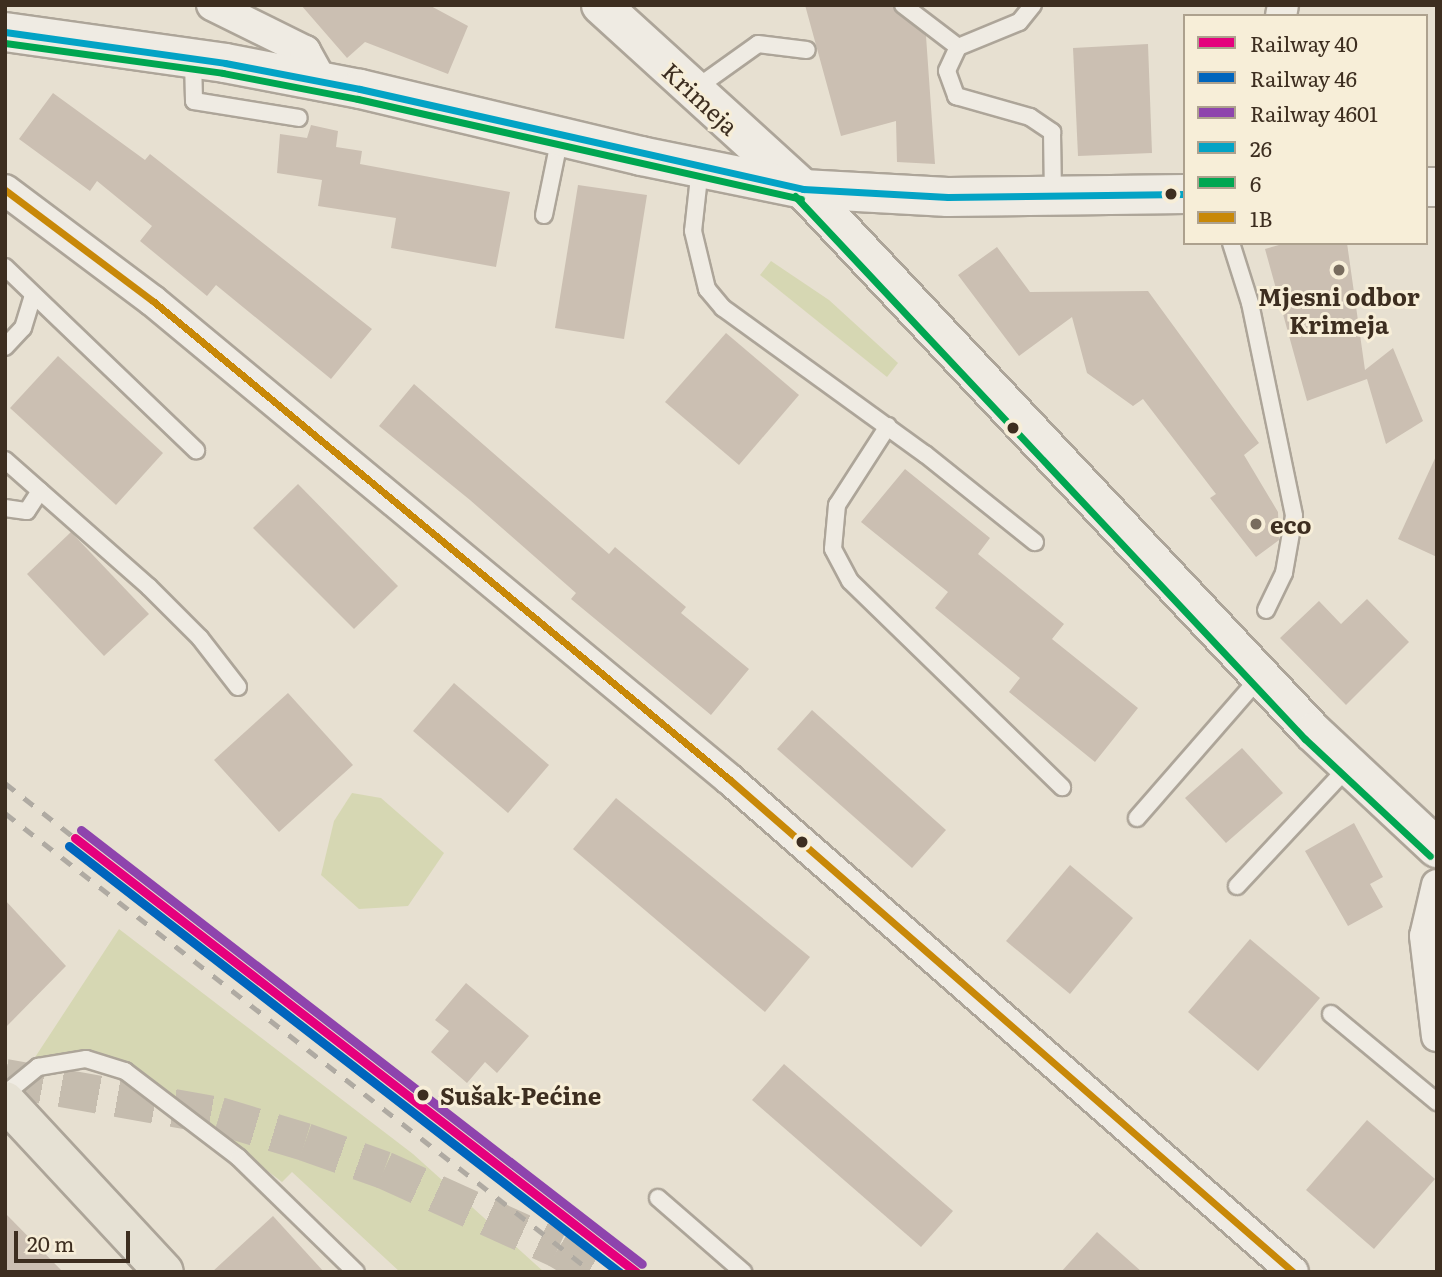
<!DOCTYPE html>
<html>
<head>
<meta charset="utf-8">
<style>
  body { margin:0 }
  #map { position:relative; width:1442px; height:1277px; overflow:hidden; background:#e7e0d1; font-family:Literata,serif }
  div>[style] { position:absolute }
  [style*='--x'] { left:calc(var(--x)*1px); top:calc(var(--y)*1px); width:calc(var(--w)*1px); rotate:calc(var(--a)*1deg) }
  .green>* { inset:0; background:#d6d7b3 }
  .building>* { inset:0; background:#cbbfb2 }
  .highway-tunnel>* { height:38px; margin-top:-19px; transform-origin:0; background:repeating-linear-gradient(90deg,#c5bcae 0 38px,transparent 0 57px) }
  .roads { filter:drop-shadow(2px 0 #ada599) drop-shadow(-2px 0 #ada599) drop-shadow(0 2px #ada599) drop-shadow(0 -2px #ada599) }
  .lane>* { height:16px; margin:-8px; padding:0 8px; transform-origin:8px; border-radius:8px; background:#efebe3 }
  .street>* { height:30px; margin:-15px; padding:0 15px; transform-origin:15px; border-radius:15px; background:#efebe3 }
  .secondary>* { height:38px; margin:-19px; padding:0 19px; transform-origin:19px; border-radius:19px; background:#efebe3 }
  .primary>* { height:38px; margin:-19px; padding:0 19px; transform-origin:19px; border-radius:19px; background:#e6e1d4 }
  .rail>* { height:5px; margin-top:-2.5px; transform-origin:0; background:repeating-linear-gradient(90deg,#afaaa2 0 12px,transparent 0 24px) }
  .bus-1>* { height:7px; margin:-3.5px; padding:0 3.5px; transform-origin:3.5px; border-radius:3.5px; background:#03a3c5 }
  .bus-2>* { height:7px; margin:-3.5px; padding:0 3.5px; transform-origin:3.5px; border-radius:3.5px; background:#00a651 }
  .bus-3>* { height:7px; margin:-3.5px; padding:0 3.5px; transform-origin:3.5px; border-radius:3.5px; background:#c88808 }
  .rail-1>* { height:9px; margin:-4.5px; padding:0 4.5px; transform-origin:4.5px; border-radius:4.5px; background:#e5007d }
  .rail-2>* { height:9px; margin:-4.5px; padding:0 4.5px; transform-origin:4.5px; border-radius:4.5px; background:#0065bd }
  .rail-3>* { height:9px; margin:-4.5px; padding:0 4.5px; transform-origin:4.5px; border-radius:4.5px; background:#8e44ad }
  .dots>* { width:19px; height:19px; translate:-50% -50%; box-sizing:border-box; border:4px solid #f7eed8; border-radius:50% }
  span { translate:-50% -50%; white-space:nowrap; text-align:center; line-height:1.15; -webkit-text-stroke:6px #f7eed8; paint-order:stroke }
  .street-label { font-size:24px; color:#3d2e20 }
  .poi-label { font-size:24px; color:#3d2e20; font-weight:700 }
  .left { translate:0 -50%; text-align:left }
  .stop-label { font-size:24px; color:#3d2e20; font-weight:700 }
  .frame { position:absolute; inset:0; border:7px solid #3d2e20; pointer-events:none }
  .legend { position:absolute; left:1183px; top:14px; width:245px; height:231px; box-sizing:border-box; background:#f7eed8; border:2px solid #ada18e; margin:0; padding:9px 12px; list-style:none; font-size:21px; color:#3d2e20 }
  .legend li { display:flex; align-items:center; gap:14px; height:35px }
  .legend b { width:35px; border:2px solid #ada18e }
  .scale { position:absolute; left:14px; top:1231px; width:116px; height:32px; box-sizing:border-box; border:4px solid #3d2e20; border-top:0; padding-left:9px; font-size:21px; line-height:24px; white-space:nowrap; color:#3d2e20; -webkit-text-stroke:5px #f7eed8; paint-order:stroke }
</style>
</head>
<body>
<div id="map">
  <div class="green">
    <i style="clip-path:polygon(771px 261px,829px 300px,898px 363px,887px 377px,760px 275px)"></i>
    <i style="clip-path:polygon(352px 793px,381px 798px,444px 853px,408px 906px,359px 909px,321px 875px,334px 821px)"></i>
    <i style="clip-path:polygon(119px 929px,413px 1154px,544px 1272px,400px 1272px,292px 1172px,282px 1182px,127px 1064px,99px 1054px,59px 1057px,28px 1068px)"></i>
  </div>
  <div class="building">
    <i style="clip-path:polygon(301px 5px,429px 5px,468px 26px,448px 74px,365px 42px,347px 58px)"></i>
    <i style="clip-path:polygon(805px 5px,893px 5px,926px 36px,935px 164px,897px 162px,896px 121px,841px 136px)"></i>
    <i style="clip-path:polygon(1148px 44px,1152px 153px,1078px 156px,1073px 48px)"></i>
    <i style="clip-path:polygon(53px 93px,145px 160px,150px 154px,372px 329px,331px 379px,216px 285px,207px 296px,140px 241px,152px 226px,97px 181px,90px 191px,19px 139px)"></i>
    <i style="clip-path:polygon(311px 125px,338px 131px,336px 147px,362px 151px,360px 164px,510px 192px,496px 267px,391px 248px,396px 218px,318px 206px,322px 180px,277px 173px,280px 134px,307px 138px)"></i>
    <i style="clip-path:polygon(578px 185px,647px 195px,624px 339px,555px 328px)"></i>
    <i style="clip-path:polygon(1286px 243px,1347px 243px,1365px 370px,1393px 348px,1423px 421px,1386px 444px,1367px 379px,1307px 401px,1265px 249px)"></i>
    <i style="clip-path:polygon(997px 247px,1030px 292px,1148px 291px,1259px 443px,1244px 455px,1278px 512px,1279px 540px,1256px 557px,1210px 498px,1216px 494px,1143px 399px,1133px 406px,1087px 373px,1072px 317px,1019px 356px,958px 275px)"></i>
    <i style="clip-path:polygon(726px 333px,799px 395px,739px 465px,665px 402px)"></i>
    <i style="clip-path:polygon(58px 356px,163px 453px,116px 505px,10px 408px)"></i>
    <i style="clip-path:polygon(414px 384px,609px 554px,615px 547px,686px 607px,681px 613px,749px 669px,711px 715px,571px 599px,576px 593px,470px 500px,379px 426px)"></i>
    <i style="clip-path:polygon(1437px 454px,1437px 557px,1398px 539px)"></i>
    <i style="clip-path:polygon(905px 469px,990px 538px,978px 554px,1064px 624px,1052px 639px,1138px 708px,1095px 762px,1009px 692px,1020px 678px,935px 608px,948px 592px,861px 522px)"></i>
    <i style="clip-path:polygon(298px 484px,398px 586px,354px 629px,253px 528px)"></i>
    <i style="clip-path:polygon(71px 532px,149px 614px,104px 656px,27px 574px)"></i>
    <i style="clip-path:polygon(1367px 599px,1409px 642px,1346px 705px,1280px 638px,1319px 601px,1341px 624px)"></i>
    <i style="clip-path:polygon(454px 683px,549px 765px,508px 813px,413px 731px)"></i>
    <i style="clip-path:polygon(288px 693px,353px 765px,279px 832px,214px 760px)"></i>
    <i style="clip-path:polygon(812px 710px,946px 830px,912px 868px,777px 749px)"></i>
    <i style="clip-path:polygon(1242px 748px,1283px 793px,1226px 843px,1185px 798px)"></i>
    <i style="clip-path:polygon(616px 798px,810px 957px,765px 1012px,573px 849px)"></i>
    <i style="clip-path:polygon(1354px 823px,1383px 877px,1370px 884px,1383px 907px,1348px 926px,1305px 851px)"></i>
    <i style="clip-path:polygon(1070px 865px,1133px 918px,1070px 994px,1006px 941px)"></i>
    <i style="clip-path:polygon(5px 900px,66px 966px,5px 1028px)"></i>
    <i style="clip-path:polygon(1250px 939px,1320px 998px,1258px 1071px,1188px 1012px)"></i>
    <i style="clip-path:polygon(466px 983px,529px 1036px,497px 1073px,485px 1062px,467px 1083px,431px 1052px,449px 1031px,435px 1020px)"></i>
    <i style="clip-path:polygon(784px 1064px,953px 1211px,921px 1247px,752px 1100px)"></i>
    <i style="clip-path:polygon(1367px 1120px,1435px 1179px,1374px 1249px,1306px 1190px)"></i>
    <i style="clip-path:polygon(5px 1213px,63px 1272px,5px 1272px)"></i>
    <i style="clip-path:polygon(273px 1216px,324px 1272px,212px 1272px)"></i>
    <i style="clip-path:polygon(1097px 1232px,1142px 1272px,1061px 1272px)"></i>
  </div>
  <div class="highway-tunnel">
    <i style="--x:5;--y:1078;--w:217;--a:10.1"></i>
    <i style="--x:219;--y:1116;--w:90;--a:16.8"></i>
    <i style="--x:305;--y:1142;--w:84;--a:19.5"></i>
    <i style="--x:384;--y:1170;--w:191;--a:24.4"></i>
    <i style="--x:558;--y:1249;--w:44;--a:31.2"></i>
  </div>
  <div class="roads">
    <div class="lane">
      <i style="--x:903;--y:5;--w:69;--a:37.4"></i>
      <i style="--x:1033;--y:5;--w:22;--a:129"></i>
      <i style="--x:1019;--y:22;--w:66;--a:157.7"></i>
      <i style="--x:958;--y:47;--w:26;--a:115"></i>
      <i style="--x:947;--y:71;--w:27;--a:70"></i>
      <i style="--x:956;--y:96;--w:77;--a:15.8"></i>
      <i style="--x:1030;--y:117;--w:27;--a:34"></i>
      <i style="--x:1052;--y:132;--w:64;--a:89.1"></i>
      <i style="--x:193;--y:59;--w:42;--a:88.6"></i>
      <i style="--x:194;--y:101;--w:106;--a:9.2"></i>
      <i style="--x:695;--y:89;--w:77;--a:-35.5"></i>
      <i style="--x:758;--y:44;--w:49;--a:7"></i>
      <i style="--x:700;--y:168;--w:63;--a:96.3"></i>
      <i style="--x:693;--y:231;--w:60;--a:76.4"></i>
      <i style="--x:707;--y:289;--w:25;--a:50"></i>
      <i style="--x:723;--y:308;--w:249;--a:35.9"></i>
      <i style="--x:925;--y:454;--w:141;--a:38.7"></i>
      <i style="--x:544;--y:215;--w:80;--a:-78.4"></i>
      <i style="--x:1231;--y:243;--w:63;--a:72.4"></i>
      <i style="--x:1250;--y:303;--w:217;--a:78.3"></i>
      <i style="--x:1294;--y:516;--w:58;--a:100"></i>
      <i style="--x:1284;--y:573;--w:41;--a:115.9"></i>
      <i style="--x:5;--y:267;--w:265;--a:43.8"></i>
      <i style="--x:5;--y:347;--w:26;--a:-47"></i>
      <i style="--x:23;--y:328;--w:34;--a:-73"></i>
      <i style="--x:888;--y:426;--w:94;--a:122.8"></i>
      <i style="--x:837;--y:505;--w:44;--a:95.2"></i>
      <i style="--x:833;--y:549;--w:36;--a:62"></i>
      <i style="--x:850;--y:581;--w:296;--a:44.2"></i>
      <i style="--x:5;--y:460;--w:192;--a:41.4"></i>
      <i style="--x:149;--y:587;--w:72;--a:45"></i>
      <i style="--x:200;--y:638;--w:62;--a:52.2"></i>
      <i style="--x:5;--y:508;--w:22;--a:8"></i>
      <i style="--x:27;--y:511;--w:24;--a:-57"></i>
      <i style="--x:1137;--y:818;--w:189;--a:-48.9"></i>
      <i style="--x:1237;--y:886;--w:163;--a:-47"></i>
      <i style="--x:1331;--y:1014;--w:138;--a:39.7"></i>
      <i style="--x:5;--y:1094;--w:43;--a:-39.3"></i>
      <i style="--x:38;--y:1067;--w:49;--a:-9.5"></i>
      <i style="--x:86;--y:1059;--w:41;--a:17.1"></i>
      <i style="--x:125;--y:1071;--w:143;--a:37.3"></i>
      <i style="--x:239;--y:1158;--w:163;--a:44.3"></i>
      <i style="--x:658;--y:1198;--w:113;--a:41"></i>
    </div>
    <div class="street">
      <i style="--x:212;--y:5;--w:104;--a:26.3"></i>
      <i style="--x:305;--y:51;--w:35;--a:61"></i>
      <i style="--x:1281;--y:16;--w:11;--a:-80"></i>
      <i style="--x:5;--y:190;--w:185;--a:36.9"></i>
      <i style="--x:153;--y:301;--w:749;--a:39.69"></i>
      <i style="--x:729;--y:779;--w:749;--a:41.16"></i>
      <i style="--x:1437;--y:885;--w:52;--a:103.2"></i>
      <i style="--x:1425;--y:936;--w:101;--a:83.2"></i>
    </div>
    <div class="secondary">
      <i style="--x:601;--y:5;--w:273;--a:42.3"></i>
      <i style="--x:803;--y:189;--w:745;--a:46.8"></i>
      <i style="--x:1313;--y:732;--w:170;--a:43.1"></i>
      <i style="--x:5;--y:32;--w:222;--a:8"></i>
      <i style="--x:225;--y:63;--w:137;--a:10.9"></i>
      <i style="--x:360;--y:89;--w:289;--a:13.4"></i>
      <i style="--x:641;--y:156;--w:165;--a:11.5"></i>
      <i style="--x:803;--y:189;--w:145;--a:3.2"></i>
      <i style="--x:948;--y:197;--w:237;--a:-0.7"></i>
      <i style="--x:1426;--y:187;--w:11;--a:0"></i>
    </div>
    <div class="primary">
      <i style="--x:5;--y:1101;--w:233;--a:47.1"></i>
    </div>
  </div>
  <div class="rail">
    <i style="--x:5;--y:783;--w:89;--a:38.2"></i>
    <i style="--x:5;--y:813;--w:745;--a:38.02"></i>
  </div>
  <div class="bus-1">
    <i style="--x:5;--y:32;--w:222;--a:8"></i>
    <i style="--x:225;--y:63;--w:137;--a:10.9"></i>
    <i style="--x:360;--y:89;--w:454;--a:12.7"></i>
    <i style="--x:803;--y:189;--w:145;--a:3.2"></i>
    <i style="--x:948;--y:197;--w:237;--a:-0.7"></i>
  </div>
  <div class="bus-2">
    <i style="--x:5;--y:43;--w:220;--a:7.8"></i>
    <i style="--x:223;--y:73;--w:137;--a:10.9"></i>
    <i style="--x:358;--y:99;--w:454;--a:12.7"></i>
    <i style="--x:795;--y:196;--w:745;--a:46.8"></i>
    <i style="--x:1305;--y:739;--w:171;--a:43.1"></i>
  </div>
  <div class="bus-3">
    <i style="--x:5;--y:190;--w:185;--a:36.9"></i>
    <i style="--x:153;--y:301;--w:749;--a:39.69"></i>
    <i style="--x:729;--y:779;--w:749;--a:41.16"></i>
  </div>
  <div class="rail-1">
    <i style="--x:75;--y:838;--w:709;--a:37.73"></i>
  </div>
  <div class="rail-2">
    <i style="--x:69;--y:846;--w:696;--a:37.76"></i>
  </div>
  <div class="rail-3">
    <i style="--x:81;--y:830;--w:709;--a:37.73"></i>
  </div>
  <div class="dots">
    <i style="left:1171px;top:194px;background:#3d2e20"></i>
    <i style="left:1339px;top:270px;background:#786c5e"></i>
    <i style="left:1013px;top:428px;background:#3d2e20"></i>
    <i style="left:1256px;top:524px;background:#786c5e"></i>
    <i style="left:802px;top:842px;background:#3d2e20"></i>
    <i style="left:423px;top:1095px;background:#3d2e20"></i>
  </div>
  <div class="street-label">
    <span style="left:701px;top:98px;rotate:43deg">Krimeja</span>
  </div>
  <div class="poi-label">
    <span style="left:1339px;top:310px">Mjesni odbor<br>Krimeja</span>
    <span class="left" style="left:1270px;top:524px">eco</span>
  </div>
  <div class="stop-label">
    <span class="left" style="left:440px;top:1095px">Sušak-Pećine</span>
  </div>
  <div class="frame"></div>
  <ul class="legend">
  <li><b style="height:9px;background:#e5007d"></b>Railway 40</li>
  <li><b style="height:9px;background:#0065bd"></b>Railway 46</li>
  <li><b style="height:9px;background:#8e44ad"></b>Railway 4601</li>
  <li><b style="height:9px;background:#03a3c5"></b>26</li>
  <li><b style="height:9px;background:#00a651"></b>6</li>
  <li><b style="height:9px;background:#c88808"></b>1B</li>
  </ul>
  <div class="scale">20 m</div>
</div>
</body>
</html>
